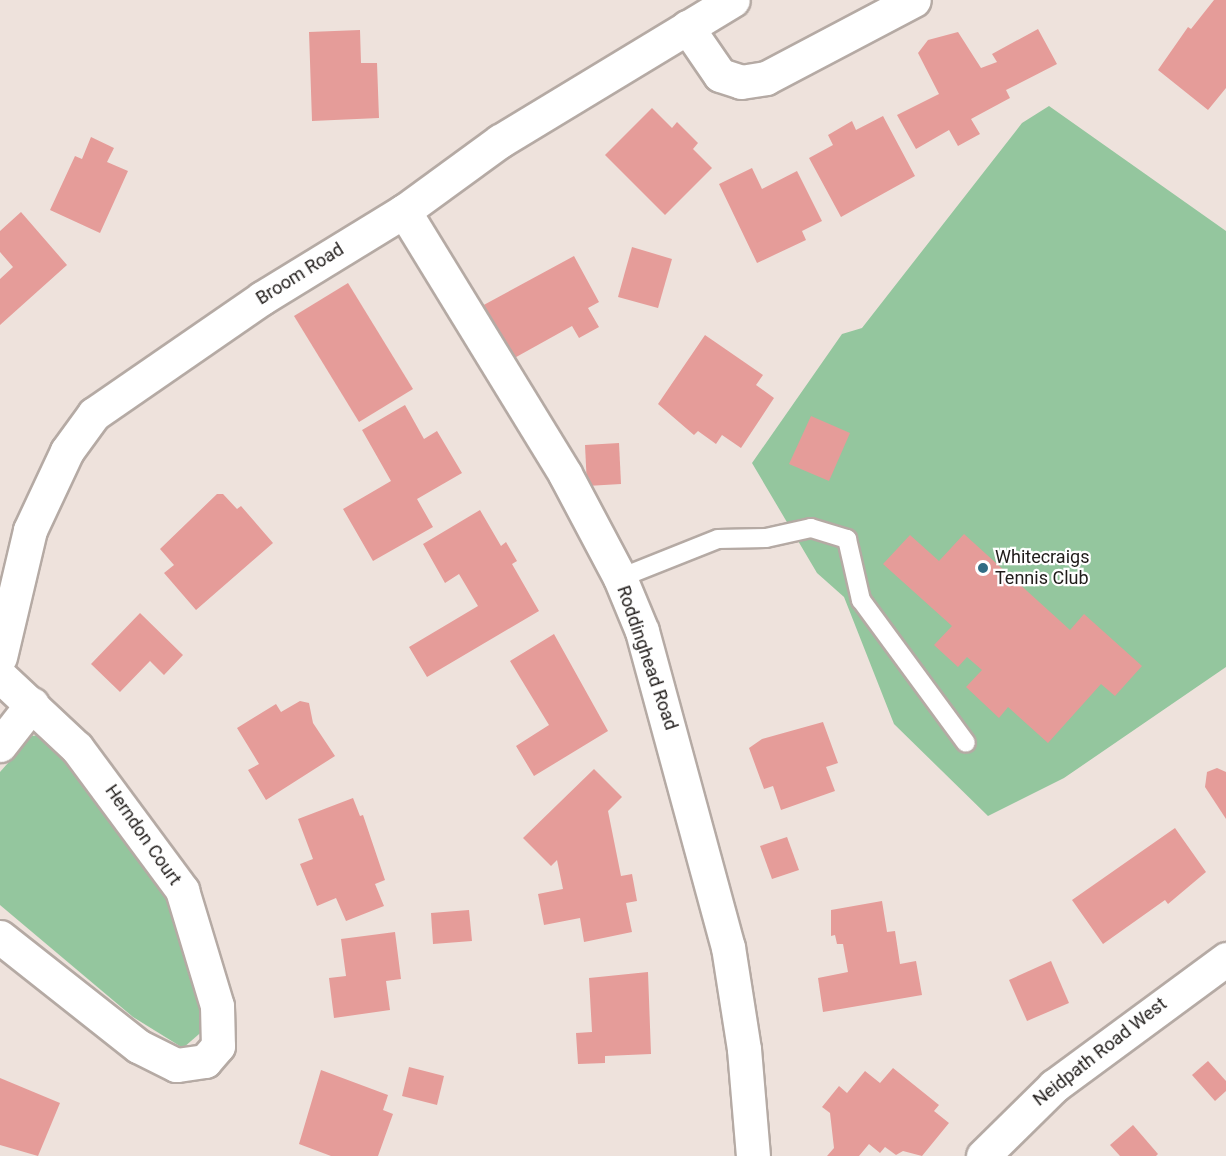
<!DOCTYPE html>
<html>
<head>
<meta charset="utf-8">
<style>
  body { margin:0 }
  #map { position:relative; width:1226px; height:1156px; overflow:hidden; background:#eee2dc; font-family:Roboto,sans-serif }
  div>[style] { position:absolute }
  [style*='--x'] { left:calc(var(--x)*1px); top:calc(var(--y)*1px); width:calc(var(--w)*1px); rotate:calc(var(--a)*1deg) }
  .green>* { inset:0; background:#94c69e }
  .building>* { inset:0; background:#e59c99 }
  .roads { filter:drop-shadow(2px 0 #b5aaa4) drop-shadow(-2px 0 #b5aaa4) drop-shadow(0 2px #b5aaa4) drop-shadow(0 -2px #b5aaa4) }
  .lane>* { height:18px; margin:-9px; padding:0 9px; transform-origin:9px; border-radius:9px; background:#fff }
  .street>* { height:33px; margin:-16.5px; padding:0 16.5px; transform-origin:16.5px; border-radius:16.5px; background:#fff }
  .dots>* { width:16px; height:16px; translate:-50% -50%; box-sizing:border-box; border:3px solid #fff; border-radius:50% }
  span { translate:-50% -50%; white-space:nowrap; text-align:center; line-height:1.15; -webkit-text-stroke:4.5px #fff; paint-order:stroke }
  .street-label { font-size:18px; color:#201c1a }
  .poi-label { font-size:18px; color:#201c1a }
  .left { translate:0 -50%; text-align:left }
</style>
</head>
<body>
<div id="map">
  <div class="green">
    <i style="clip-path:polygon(1049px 106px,1226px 231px,1226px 667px,1064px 778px,988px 816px,894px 724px,844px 597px,817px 573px,752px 463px,842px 334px,862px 328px,1022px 123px)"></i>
    <i style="clip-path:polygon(46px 734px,167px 894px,202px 998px,206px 1028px,183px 1048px,133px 1017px,0 905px,0 772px,32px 736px)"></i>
  </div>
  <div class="building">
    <i style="clip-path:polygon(1214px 0,1226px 0,1226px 88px,1208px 110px,1158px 70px,1188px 27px,1191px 29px)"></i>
    <i style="clip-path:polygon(1038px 29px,1057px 64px,1006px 90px,1010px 98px,971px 119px,980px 134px,958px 146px,949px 130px,916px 149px,897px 115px,939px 94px,918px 53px,928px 40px,958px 32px,981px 68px,997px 62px,992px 54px)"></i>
    <i style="clip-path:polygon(360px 30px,361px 63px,377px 63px,379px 118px,312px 121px,309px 32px)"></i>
    <i style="clip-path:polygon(652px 108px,672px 128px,677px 122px,698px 143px,693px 149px,712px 168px,665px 215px,605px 155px)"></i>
    <i style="clip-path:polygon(883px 116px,915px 176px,841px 217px,809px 158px,833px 145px,828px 135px,852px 121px,856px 130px)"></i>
    <i style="clip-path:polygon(91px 137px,114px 148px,107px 162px,128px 171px,100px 233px,50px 210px,75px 156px,82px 159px)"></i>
    <i style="clip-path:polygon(752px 168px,762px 189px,797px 171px,822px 221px,802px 231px,806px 240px,757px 263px,719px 184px)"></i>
    <i style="clip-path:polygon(21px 212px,67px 265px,0 325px,0 279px,13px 267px,0 252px,0 231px)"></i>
    <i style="clip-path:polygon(632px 247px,672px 259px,658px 308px,618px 297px)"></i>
    <i style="clip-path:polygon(574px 256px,599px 302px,588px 308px,599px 327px,579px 338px,572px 326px,509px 361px,480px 307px)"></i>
    <i style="clip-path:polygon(348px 283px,413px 389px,359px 422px,294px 316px)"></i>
    <i style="clip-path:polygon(705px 335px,763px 375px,756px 385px,774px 398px,741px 448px,722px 435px,716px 444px,698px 431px,694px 435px,658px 404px)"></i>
    <i style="clip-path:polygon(405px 405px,424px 439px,437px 431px,462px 473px,417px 499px,433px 527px,373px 561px,343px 509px,391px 481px,362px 430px)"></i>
    <i style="clip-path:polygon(811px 416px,850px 433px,829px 481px,789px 464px)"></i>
    <i style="clip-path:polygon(619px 443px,621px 484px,587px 486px,585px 445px)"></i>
    <i style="clip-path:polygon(217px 494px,223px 494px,237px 509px,241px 506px,273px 543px,196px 610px,164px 573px,174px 565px,160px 549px)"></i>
    <i style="clip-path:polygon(480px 510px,501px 546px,506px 542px,517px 561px,512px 564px,539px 611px,427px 677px,409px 647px,478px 606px,459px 574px,445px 583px,423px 544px)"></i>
    <i style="clip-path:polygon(964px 534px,1070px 630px,1084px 614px,1142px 666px,1115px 696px,1101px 684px,1048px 743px,1008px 707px,999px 718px,966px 687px,982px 670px,967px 657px,958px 667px,934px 645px,952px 626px,883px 564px,910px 535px,939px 561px)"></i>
    <i style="clip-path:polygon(140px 613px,183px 655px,164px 675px,150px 661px,120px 692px,91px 664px)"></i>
    <i style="clip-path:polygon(554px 634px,608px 731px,534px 776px,516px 746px,549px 725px,510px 661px)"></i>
    <i style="clip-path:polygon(300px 701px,309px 703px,313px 723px,335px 756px,266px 800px,248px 770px,259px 764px,237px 728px,276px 704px,281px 712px)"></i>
    <i style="clip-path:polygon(823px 722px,838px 763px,826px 767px,835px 791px,781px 810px,773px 786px,764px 789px,749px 748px,762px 739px)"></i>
    <i style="clip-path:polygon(1217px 768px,1226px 772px,1226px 819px,1205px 787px,1207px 772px)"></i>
    <i style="clip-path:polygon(594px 769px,622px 797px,608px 811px,621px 876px,632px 874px,637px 901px,626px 903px,632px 932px,584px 942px,580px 918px,544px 925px,538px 894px,563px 889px,557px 860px,551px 866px,523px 838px)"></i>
    <i style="clip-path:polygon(353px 798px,360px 816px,363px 815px,385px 880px,375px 884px,384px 906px,346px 921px,336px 898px,317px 906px,300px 864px,313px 859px,298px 819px)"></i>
    <i style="clip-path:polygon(1175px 828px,1206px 872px,1168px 904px,1165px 900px,1103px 944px,1072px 900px)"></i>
    <i style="clip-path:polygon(787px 837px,799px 870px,772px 879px,760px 846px)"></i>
    <i style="clip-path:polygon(882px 901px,887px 932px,895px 931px,900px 964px,916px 961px,922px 995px,823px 1012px,818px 978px,848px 972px,843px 944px,837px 944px,835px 935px,831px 936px,831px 910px)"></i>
    <i style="clip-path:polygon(469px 910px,472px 941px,433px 944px,431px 913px)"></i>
    <i style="clip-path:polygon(395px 932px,401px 979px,386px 981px,390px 1010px,334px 1018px,329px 978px,346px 976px,341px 939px)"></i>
    <i style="clip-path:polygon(1051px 961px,1069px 1003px,1027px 1021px,1009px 980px)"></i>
    <i style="clip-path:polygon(648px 972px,651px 1054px,605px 1056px,605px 1063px,578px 1064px,576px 1033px,592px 1032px,589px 978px)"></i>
    <i style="clip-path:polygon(1208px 1061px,1226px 1081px,1226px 1091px,1215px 1101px,1192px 1075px)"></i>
    <i style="clip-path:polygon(409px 1067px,444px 1076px,437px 1105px,402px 1096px)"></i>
    <i style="clip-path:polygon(893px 1068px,939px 1105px,934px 1111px,949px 1123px,922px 1156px,903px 1151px,896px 1155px,885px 1147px,880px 1153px,869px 1144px,859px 1156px,827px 1156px,834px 1148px,830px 1113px,822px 1107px,839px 1086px,847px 1093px,865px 1071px,880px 1083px)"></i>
    <i style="clip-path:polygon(321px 1070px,388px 1095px,383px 1110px,393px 1114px,378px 1156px,331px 1156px,299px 1144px)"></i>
    <i style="clip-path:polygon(0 1078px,60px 1103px,38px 1156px,0 1145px)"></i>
    <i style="clip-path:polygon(1133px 1125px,1158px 1154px,1156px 1156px,1120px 1156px,1110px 1145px)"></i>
  </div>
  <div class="roads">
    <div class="lane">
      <i style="--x:620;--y:578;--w:105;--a:-21.7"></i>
      <i style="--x:718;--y:539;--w:48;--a:-1.2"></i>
      <i style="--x:766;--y:538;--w:46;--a:-12.5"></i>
      <i style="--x:811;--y:528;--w:38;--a:17"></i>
      <i style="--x:847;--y:539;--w:63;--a:77.1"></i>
      <i style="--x:861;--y:600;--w:177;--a:53.7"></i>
    </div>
    <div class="street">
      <i style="--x:687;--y:27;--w:58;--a:55.5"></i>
      <i style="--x:720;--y:75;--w:22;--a:18"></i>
      <i style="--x:741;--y:82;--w:25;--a:-9"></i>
      <i style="--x:766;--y:78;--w:167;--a:-27.8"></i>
      <i style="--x:404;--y:211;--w:308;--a:58.5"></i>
      <i style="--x:565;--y:474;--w:118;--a:62.1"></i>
      <i style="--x:620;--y:578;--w:57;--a:67.5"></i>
      <i style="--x:642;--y:631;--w:327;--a:74.8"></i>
      <i style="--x:728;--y:947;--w:103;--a:81.1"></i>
      <i style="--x:744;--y:1049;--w:107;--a:85.2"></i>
      <i style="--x:0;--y:657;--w:130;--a:-76.7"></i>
      <i style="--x:30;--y:530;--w:87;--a:-64.9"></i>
      <i style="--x:67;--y:451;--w:46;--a:-53.9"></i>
      <i style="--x:94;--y:414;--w:204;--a:-34.6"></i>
      <i style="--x:262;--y:298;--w:167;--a:-31.5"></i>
      <i style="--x:404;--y:211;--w:119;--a:-36.1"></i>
      <i style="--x:500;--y:141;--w:272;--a:-31.2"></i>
      <i style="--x:0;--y:676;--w:105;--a:43.1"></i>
      <i style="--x:77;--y:748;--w:177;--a:53.5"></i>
      <i style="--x:182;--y:890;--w:121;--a:73.2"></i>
      <i style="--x:217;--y:1006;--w:40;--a:88.6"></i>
      <i style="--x:218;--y:1046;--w:20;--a:131"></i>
      <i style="--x:205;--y:1061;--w:29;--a:172"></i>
      <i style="--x:176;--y:1065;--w:42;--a:-153.4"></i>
      <i style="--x:138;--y:1046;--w:176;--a:-141.7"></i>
      <i style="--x:0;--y:745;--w:52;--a:-52"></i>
      <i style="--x:983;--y:1156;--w:100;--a:-44.6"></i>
      <i style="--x:1054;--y:1086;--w:214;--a:-36.4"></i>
    </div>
  </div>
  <div class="dots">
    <i style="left:983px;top:568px;background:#316c84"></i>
  </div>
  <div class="street-label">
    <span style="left:300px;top:274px;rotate:-32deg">Broom Road</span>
    <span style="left:647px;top:658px;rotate:71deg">Roddinghead Road</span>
    <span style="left:143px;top:835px;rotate:55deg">Herndon Court</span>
    <span style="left:1100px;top:1052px;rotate:-38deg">Neidpath Road West</span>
  </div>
  <div class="poi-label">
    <span class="left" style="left:995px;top:568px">Whitecraigs<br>Tennis Club</span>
  </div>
</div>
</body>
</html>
